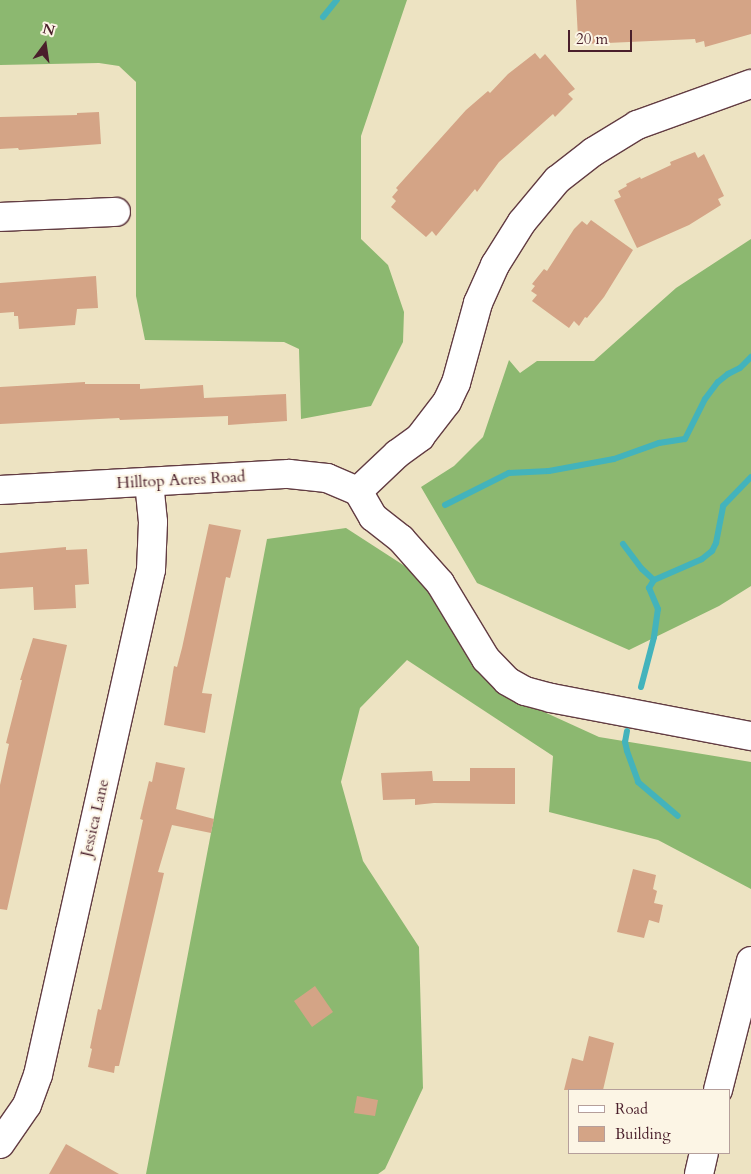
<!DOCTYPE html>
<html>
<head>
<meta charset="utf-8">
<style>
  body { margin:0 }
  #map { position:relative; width:751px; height:1174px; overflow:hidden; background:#ede3c2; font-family:Cardo,serif }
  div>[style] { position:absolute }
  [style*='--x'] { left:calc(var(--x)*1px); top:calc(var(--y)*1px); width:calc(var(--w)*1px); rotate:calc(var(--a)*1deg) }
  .forest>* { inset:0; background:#8cb870 }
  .stream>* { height:6px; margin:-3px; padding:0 3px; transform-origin:3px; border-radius:3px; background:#43b3bc }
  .building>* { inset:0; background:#d4a486 }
  .roads { filter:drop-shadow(1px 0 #623c42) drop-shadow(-1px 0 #623c42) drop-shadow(0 1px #623c42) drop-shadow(0 -1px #623c42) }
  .minor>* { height:28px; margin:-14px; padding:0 14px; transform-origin:14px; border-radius:14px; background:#fff }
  span { translate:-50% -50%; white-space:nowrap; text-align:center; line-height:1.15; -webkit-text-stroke:4px #fcf5e5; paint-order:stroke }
  .street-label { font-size:16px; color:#4a1f2b }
  .legend { position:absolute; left:568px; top:1089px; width:162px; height:65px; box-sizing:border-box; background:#fcf5e5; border:1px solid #b59f9b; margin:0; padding:6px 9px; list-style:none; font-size:15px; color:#4a1f2b }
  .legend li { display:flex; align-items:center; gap:10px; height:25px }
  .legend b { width:25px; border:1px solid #b59f9b }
  .north { position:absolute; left:20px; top:20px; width:50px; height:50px; -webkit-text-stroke:4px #fcf5e5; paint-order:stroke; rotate:14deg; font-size:14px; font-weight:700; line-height:20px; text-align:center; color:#4a1f2b }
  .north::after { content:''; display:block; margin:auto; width:18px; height:22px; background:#4a1f2b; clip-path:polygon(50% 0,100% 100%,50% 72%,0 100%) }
  .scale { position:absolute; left:568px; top:30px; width:64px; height:22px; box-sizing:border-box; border:2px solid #4a1f2b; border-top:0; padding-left:6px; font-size:15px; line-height:18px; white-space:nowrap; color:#4a1f2b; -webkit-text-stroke:4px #fcf5e5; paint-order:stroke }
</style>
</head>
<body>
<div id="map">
  <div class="forest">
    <i style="clip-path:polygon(0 0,407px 0,361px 136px,361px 239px,388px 265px,404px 312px,403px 342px,371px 406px,301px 419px,299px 349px,284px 342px,145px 340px,136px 296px,136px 82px,119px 66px,99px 63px,0 65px)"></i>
    <i style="clip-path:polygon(751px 239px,751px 586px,719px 606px,629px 650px,477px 583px,421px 487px,454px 466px,483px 437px,509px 360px,520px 373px,537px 361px,594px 361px,676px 288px)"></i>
    <i style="clip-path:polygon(346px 528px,414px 572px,507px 695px,599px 737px,751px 762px,751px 889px,658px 840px,549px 812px,553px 756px,407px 660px,360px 708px,341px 782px,363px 861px,419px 947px,423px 1088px,385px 1169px,378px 1174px,146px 1174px,267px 539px)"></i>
  </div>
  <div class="stream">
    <i style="--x:323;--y:17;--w:22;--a:-51"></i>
    <i style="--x:445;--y:505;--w:72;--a:-26.6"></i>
    <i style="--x:509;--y:473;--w:40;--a:-2.9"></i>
    <i style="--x:549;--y:471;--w:66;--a:-10.5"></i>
    <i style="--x:614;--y:459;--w:48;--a:-19.6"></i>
    <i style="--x:659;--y:443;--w:26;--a:-9"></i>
    <i style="--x:685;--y:439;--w:45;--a:-63.4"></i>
    <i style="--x:705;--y:399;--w:21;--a:-53"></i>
    <i style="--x:718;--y:382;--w:13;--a:-39"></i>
    <i style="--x:728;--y:374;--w:13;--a:-27"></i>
    <i style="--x:740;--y:368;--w:16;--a:-45"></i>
    <i style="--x:623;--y:544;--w:31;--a:53"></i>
    <i style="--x:642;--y:569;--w:16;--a:43"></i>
    <i style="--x:641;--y:687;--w:52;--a:-75.4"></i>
    <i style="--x:654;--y:637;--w:28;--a:-82"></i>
    <i style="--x:658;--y:609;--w:23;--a:-113"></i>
    <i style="--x:649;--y:588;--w:9;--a:-58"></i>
    <i style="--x:654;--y:580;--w:52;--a:-23.6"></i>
    <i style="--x:702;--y:559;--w:13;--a:-39"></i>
    <i style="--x:712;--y:551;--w:9;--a:-63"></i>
    <i style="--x:716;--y:543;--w:38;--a:-79"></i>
    <i style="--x:723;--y:506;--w:40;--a:-46"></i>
    <i style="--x:627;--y:731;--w:11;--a:100"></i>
    <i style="--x:625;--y:742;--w:9;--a:77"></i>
    <i style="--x:627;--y:751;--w:33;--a:70"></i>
    <i style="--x:638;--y:782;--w:52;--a:40.4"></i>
  </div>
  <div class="building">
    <i style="clip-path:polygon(576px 0,751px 0,751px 34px,705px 47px,704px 41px,696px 43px,695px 39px,585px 44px,585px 37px,578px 38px)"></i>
    <i style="clip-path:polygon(535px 53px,540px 59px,545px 54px,575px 89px,568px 94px,573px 99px,555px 117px,553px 114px,499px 162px,477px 192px,475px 189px,436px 236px,432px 231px,426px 237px,391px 207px,396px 201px,392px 197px,398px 190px,396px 188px,466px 110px,488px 91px,490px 93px,508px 74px)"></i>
    <i style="clip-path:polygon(99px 112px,101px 144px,19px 150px,18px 148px,0 149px,0 117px,77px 115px,77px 113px)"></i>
    <i style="clip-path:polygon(695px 152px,698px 158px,704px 154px,724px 196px,718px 199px,721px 205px,689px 225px,637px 248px,614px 200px,621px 197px,618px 191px,627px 186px,626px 184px,640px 177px,641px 179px,671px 165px,670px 162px)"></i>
    <i style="clip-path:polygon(591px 220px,633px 250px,604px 297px,587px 318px,585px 317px,579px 326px,574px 321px,569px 328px,532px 301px,537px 295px,531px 291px,535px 286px,532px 284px,544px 269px,547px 271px,574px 229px,582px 221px,587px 225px)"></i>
    <i style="clip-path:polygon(96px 276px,98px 308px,77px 309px,75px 325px,19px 329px,18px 316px,14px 316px,14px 312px,0 313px,0 283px)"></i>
    <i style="clip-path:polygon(85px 382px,85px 384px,140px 384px,140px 389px,203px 385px,204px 398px,286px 394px,287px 421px,228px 425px,228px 416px,120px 420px,119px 418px,0 424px,0 387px)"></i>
    <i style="clip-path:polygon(209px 524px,241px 530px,230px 578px,226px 577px,202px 693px,212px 694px,205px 733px,164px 725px,174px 666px,177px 667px,182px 648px)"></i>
    <i style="clip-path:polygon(66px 547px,66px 550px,87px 549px,89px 584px,75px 585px,76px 608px,34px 610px,33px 587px,0 589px,0 553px)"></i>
    <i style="clip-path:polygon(33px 638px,67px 645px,7px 910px,0 909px,0 785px,9px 744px,6px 743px,22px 680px,20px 680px)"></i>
    <i style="clip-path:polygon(156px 762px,185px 768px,176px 809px,214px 819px,211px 833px,172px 825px,158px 872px,164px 873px,119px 1066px,115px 1066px,114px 1073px,88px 1067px,92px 1049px,90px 1048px,98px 1009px,101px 1010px,143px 820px,140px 819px,149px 781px,152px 782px)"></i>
    <i style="clip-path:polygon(470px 768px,515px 768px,515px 804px,434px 803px,415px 805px,415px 799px,383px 800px,381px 773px,432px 771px,433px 781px,470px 781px)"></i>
    <i style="clip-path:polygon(633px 869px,656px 875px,653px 889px,657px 891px,654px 903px,663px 905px,659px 923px,649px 920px,644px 938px,617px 932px)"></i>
    <i style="clip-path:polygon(315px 986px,333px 1012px,312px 1027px,294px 1001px)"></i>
    <i style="clip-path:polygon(589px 1036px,614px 1043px,603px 1090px,564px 1090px,572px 1058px,583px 1061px)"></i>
    <i style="clip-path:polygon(357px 1096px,378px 1100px,375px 1116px,354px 1113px)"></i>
    <i style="clip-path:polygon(66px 1144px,119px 1174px,49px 1174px)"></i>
  </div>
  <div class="roads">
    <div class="minor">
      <i style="--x:0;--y:217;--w:116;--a:-2.5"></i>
      <i style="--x:0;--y:490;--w:289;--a:-3.2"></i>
      <i style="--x:289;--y:474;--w:38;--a:6"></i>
      <i style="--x:327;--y:478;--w:34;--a:23"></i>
      <i style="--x:358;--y:491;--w:54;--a:-43.5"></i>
      <i style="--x:397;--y:454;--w:29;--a:-36"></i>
      <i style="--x:420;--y:437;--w:44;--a:-52.4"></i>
      <i style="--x:447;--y:402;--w:21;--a:-65"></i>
      <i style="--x:456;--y:383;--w:83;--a:-74.6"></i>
      <i style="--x:478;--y:303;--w:42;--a:-65.9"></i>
      <i style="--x:495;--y:265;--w:51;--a:-57.9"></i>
      <i style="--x:522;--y:222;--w:55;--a:-50.2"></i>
      <i style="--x:557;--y:180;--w:46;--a:-37.9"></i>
      <i style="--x:593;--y:152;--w:52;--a:-31.5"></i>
      <i style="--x:637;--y:125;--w:121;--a:-19.8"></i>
      <i style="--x:358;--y:491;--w:30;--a:60"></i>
      <i style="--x:373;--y:517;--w:36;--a:38"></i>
      <i style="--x:401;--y:539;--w:59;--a:48.4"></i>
      <i style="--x:440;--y:583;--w:89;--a:58.8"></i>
      <i style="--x:486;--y:659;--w:30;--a:46"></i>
      <i style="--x:507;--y:681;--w:21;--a:29"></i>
      <i style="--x:525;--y:691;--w:27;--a:15"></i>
      <i style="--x:551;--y:698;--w:204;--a:10.8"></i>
      <i style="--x:718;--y:1090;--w:133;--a:-75.7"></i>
      <i style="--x:0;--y:1144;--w:47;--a:-55.3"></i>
      <i style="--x:27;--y:1105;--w:32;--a:-70"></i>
      <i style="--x:38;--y:1075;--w:147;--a:-77.4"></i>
      <i style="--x:70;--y:932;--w:371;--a:-77.4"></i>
      <i style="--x:151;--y:570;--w:48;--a:-87.6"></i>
      <i style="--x:153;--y:522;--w:40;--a:-95.7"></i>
      <i style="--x:699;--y:1174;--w:22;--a:-77"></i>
    </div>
  </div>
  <div class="street-label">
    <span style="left:181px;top:480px;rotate:-3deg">Hilltop Acres Road</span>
    <span style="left:95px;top:818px;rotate:-77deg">Jessica Lane</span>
  </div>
  <ul class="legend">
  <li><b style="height:6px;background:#fff"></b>Road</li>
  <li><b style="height:14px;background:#d4a486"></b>Building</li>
  </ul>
  <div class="north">N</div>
  <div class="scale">20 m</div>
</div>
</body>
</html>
